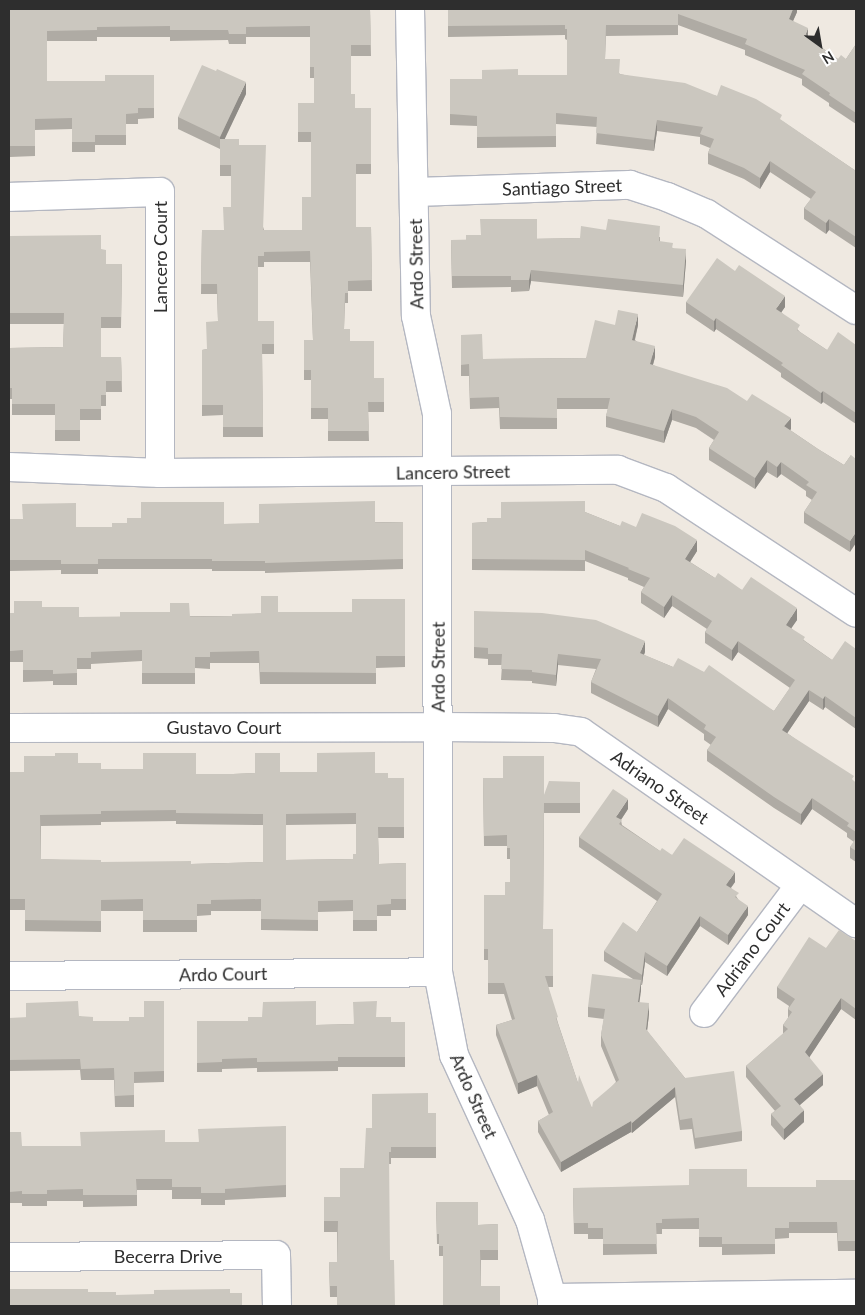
<!DOCTYPE html>
<html>
<head>
<meta charset="utf-8">
<style>
  body { margin:0 }
  #map { position:relative; width:865px; height:1315px; overflow:hidden; background:#efe9e1; font-family:Lato,sans-serif }
  div>[style] { position:absolute }
  [style*='--x'] { left:calc(var(--x)*1px); top:calc(var(--y)*1px); width:calc(var(--w)*1px); rotate:calc(var(--a)*1deg) }
  .roads { filter:drop-shadow(1px 0 #b4b7c1) drop-shadow(-1px 0 #b4b7c1) drop-shadow(0 1px #b4b7c1) drop-shadow(0 -1px #b4b7c1) }
  .minor>* { height:28px; margin:-14px; padding:0 14px; transform-origin:14px; border-radius:14px; background:#fff }
  .wall>* { inset:0; background:#afaba4 }
  .shaded-wall>* { inset:0; background:#8e8b86 }
  .building>* { inset:0; background:#cbc7bf }
  span { translate:-50% -50%; white-space:nowrap; text-align:center; line-height:1.15; -webkit-text-stroke:5px #fff; paint-order:stroke }
  .street-label { font-size:18px; color:#2e2e2e }
  .frame { position:absolute; inset:0; border:10px solid #2e2e2e; pointer-events:none }
  .north { position:absolute; left:795px; top:20px; width:50px; height:50px; -webkit-text-stroke:4px #fff; paint-order:stroke; rotate:148deg; font-size:14px; font-weight:700; line-height:20px; text-align:center; color:#2e2e2e }
  .north::after { content:''; display:block; margin:auto; width:18px; height:22px; background:#2e2e2e; clip-path:polygon(50% 0,100% 100%,50% 72%,0 100%) }
</style>
</head>
<body>
<div id="map">
  <div class="roads">
    <div class="minor">
      <i style="--x:410;--y:9;--w:307;--a:88.9"></i>
      <i style="--x:416;--y:316;--w:100;--a:77.9"></i>
      <i style="--x:437;--y:414;--w:558;--a:89.9"></i>
      <i style="--x:438;--y:972;--w:85;--a:79.1"></i>
      <i style="--x:454;--y:1055;--w:182;--a:65.3"></i>
      <i style="--x:530;--y:1220;--w:81;--a:74.2"></i>
      <i style="--x:552;--y:1298;--w:8;--a:90"></i>
      <i style="--x:415;--y:192;--w:215;--a:-1.9"></i>
      <i style="--x:630;--y:185;--w:39;--a:18"></i>
      <i style="--x:667;--y:197;--w:43;--a:23"></i>
      <i style="--x:707;--y:214;--w:177;--a:32.8"></i>
      <i style="--x:9;--y:197;--w:151;--a:-1.9"></i>
      <i style="--x:160;--y:192;--w:281;--a:90"></i>
      <i style="--x:9;--y:467;--w:151;--a:2.3"></i>
      <i style="--x:160;--y:473;--w:458;--a:-0.4"></i>
      <i style="--x:618;--y:470;--w:51;--a:20.6"></i>
      <i style="--x:666;--y:488;--w:227;--a:33.3"></i>
      <i style="--x:9;--y:728;--w:429;--a:-0.1"></i>
      <i style="--x:438;--y:727;--w:116;--a:0.5"></i>
      <i style="--x:554;--y:728;--w:27;--a:8"></i>
      <i style="--x:581;--y:732;--w:335;--a:34.8"></i>
      <i style="--x:9;--y:976;--w:429;--a:-0.5"></i>
      <i style="--x:704;--y:1013;--w:160;--a:-53.1"></i>
      <i style="--x:9;--y:1257;--w:267;--a:-0.4"></i>
      <i style="--x:276;--y:1255;--w:51;--a:88.9"></i>
      <i style="--x:552;--y:1298;--w:304;--a:-0.8"></i>
    </div>
  </div>
  <div class="wall">
    <i style="clip-path:polygon(9px 9px,370px 9px,371px 56px,351px 56px,351px 94px,355px 108px,371px 108px,371px 174px,356px 174px,356px 227px,371px 227px,372px 291px,348px 291px,348px 303px,345px 303px,344px 329px,350px 341px,374px 378px,384px 378px,384px 412px,368px 412px,369px 441px,328px 441px,328px 419px,311px 419px,311px 380px,304px 380px,304px 340px,313px 340px,310px 262px,264px 262px,264px 267px,258px 267px,258px 321px,274px 321px,274px 354px,262px 354px,263px 437px,223px 437px,223px 415px,202px 416px,202px 350px,207px 349px,218px 321px,217px 294px,201px 294px,202px 230px,224px 230px,231px 207px,231px 176px,220px 176px,220px 149px,178px 129px,178px 117px,246px 94px,224px 139px,239px 145px,264px 230px,302px 230px,311px 197px,311px 142px,298px 142px,298px 103px,314px 103px,314px 78px,310px 78px,310px 37px,246px 37px,246px 44px,229px 44px,228px 40px,170px 41px,170px 37px,97px 37px,97px 41px,47px 41px,47px 81px,105px 81px,154px 75px,154px 118px,138px 119px,138px 124px,126px 124px,126px 145px,95px 145px,95px 152px,72px 152px,72px 129px,35px 130px,35px 156px,10px 157px,10px 136px,9px 136px)"></i>
    <i style="clip-path:polygon(448px 9px,797px 9px,797px 12px,793px 21px,808px 38px,838px 59px,846px 59px,856px 44px,856px 124px,829px 106px,829px 103px,802px 85px,802px 79px,745px 55px,745px 50px,678px 25px,678px 35px,606px 36px,605px 59px,620px 74px,717px 96px,782px 121px,856px 171px,856px 248px,829px 230px,826px 234px,804px 219px,804px 208px,811px 199px,770px 172px,760px 189px,744px 179px,708px 164px,708px 153px,710px 148px,700px 144px,700px 137px,657px 131px,654px 151px,596px 144px,597px 127px,556px 124px,556px 147px,477px 148px,477px 126px,450px 125px,450px 79px,482px 79px,518px 75px,567px 75px,567px 40px,565px 39px,565px 35px,448px 37px)"></i>
    <i style="clip-path:polygon(660px 237px,660px 242px,673px 248px,686px 261px,683px 297px,531px 281px,529px 291px,511px 292px,511px 287px,452px 288px,451px 240px)"></i>
    <i style="clip-path:polygon(101px 249px,106px 264px,122px 264px,121px 328px,101px 328px,101px 357px,121px 357px,122px 392px,106px 392px,106px 406px,101px 406px,101px 420px,80px 420px,80px 441px,55px 441px,55px 415px,12px 415px,12px 399px,9px 399px,9px 348px,63px 347px,64px 324px,9px 324px,9px 254px)"></i>
    <i style="clip-path:polygon(686px 302px,785px 307px,781px 312px,800px 332px,827px 350px,856px 345px,856px 424px,823px 402px,821px 404px,781px 377px,781px 373px,716px 329px,714px 332px,686px 313px)"></i>
    <i style="clip-path:polygon(615px 325px,638px 325px,635px 340px,655px 357px,653px 365px,791px 429px,790px 430px,818px 449px,844px 465px,851px 455px,850px 552px,804px 523px,804px 512px,812px 500px,806px 496px,806px 491px,781px 474px,777px 478px,767px 472px,755px 489px,709px 460px,709px 448px,714px 440px,696px 428px,672px 420px,664px 443px,606px 427px,606px 416px,608px 409px,557px 409px,557px 429px,500px 429px,499px 408px,470px 409px,469px 376px,461px 376px,461px 335px,483px 359px,586px 358px)"></i>
    <i style="clip-path:polygon(585px 512px,620px 526px,697px 551px,690px 562px,715px 578px,742px 590px,797px 620px,791px 628px,805px 641px,832px 660px,856px 649px,856px 729px,825px 707px,823px 710px,809px 701px,787px 733px,856px 783px,856px 862px,850px 858px,850px 847px,854px 842px,847px 837px,847px 833px,812px 809px,801px 825px,774px 808px,707px 761px,707px 750px,711px 745px,704px 740px,704px 734px,668px 709px,658px 727px,591px 693px,591px 682px,596px 669px,558px 665px,556px 686px,532px 683px,532px 681px,501px 680px,502px 665px,488px 665px,488px 659px,474px 658px,474px 611px,645px 652px,644px 655px,673px 667px,704px 672px,774px 711px,790px 688px,738px 652px,732px 661px,705px 643px,705px 632px,707px 629px,672px 606px,664px 618px,641px 603px,641px 592px,644px 587px,628px 580px,628px 578px,585px 561px,585px 571px,472px 570px,472px 523px,487px 522px,501px 518px)"></i>
    <i style="clip-path:polygon(9px 519px,76px 527px,112px 527px,224px 524px,403px 522px,403px 569px,265px 573px,265px 571px,212px 571px,212px 569px,98px 569px,98px 574px,61px 574px,61px 570px,9px 571px)"></i>
    <i style="clip-path:polygon(405px 599px,405px 667px,376px 668px,376px 684px,260px 684px,259px 663px,210px 663px,210px 669px,195px 668px,195px 684px,142px 684px,142px 661px,91px 664px,91px 669px,77px 669px,77px 685px,53px 685px,53px 681px,23px 682px,23px 662px,10px 662px,10px 656px,9px 656px,9px 613px,14px 613px,42px 607px,79px 617px,232px 616px,278px 612px,352px 612px)"></i>
    <i style="clip-path:polygon(evenodd,78px 763px,101px 769px,196px 774px,233px 774px,280px 772px,375px 773px,388px 778px,404px 778px,404px 838px,378px 838px,379px 864px,406px 863px,406px 910px,391px 910px,391px 916px,377px 916px,377px 931px,353px 931px,353px 911px,318px 912px,318px 931px,261px 930px,261px 911px,211px 911px,211px 915px,197px 916px,197px 932px,143px 932px,143px 911px,101px 911px,101px 932px,25px 931px,25px 910px,9px 910px,9px 777px,24px 772px,78px 763px,176px 821px,176px 824px,263px 825px,263px 862px,191px 864px,101px 862px,41px 859px,41px 826px,101px 825px,101px 822px,176px 821px,78px 763px,356px 824px,356px 854px,353px 859px,286px 860px,286px 825px,356px 824px)"></i>
    <i style="clip-path:polygon(483px 778px,544px 795px,580px 782px,580px 813px,544px 813px,543px 929px,553px 929px,553px 987px,548px 987px,558px 1023px,578px 1083px,592px 1108px,616px 1082px,601px 1046px,601px 1035px,604px 1019px,588px 1017px,588px 1007px,633px 979px,604px 961px,604px 951px,637px 932px,657px 901px,579px 847px,579px 837px,628px 809px,621px 820px,622px 825px,660px 851px,672px 855px,735px 882px,731px 888px,748px 915px,728px 945px,700px 926px,667px 976px,645px 962px,642px 985px,641px 985px,639px 1002px,649px 1014px,647px 1031px,685px 1078px,742px 1131px,742px 1141px,695px 1149px,692px 1129px,680px 1130px,675px 1097px,632px 1133px,631px 1132px,561px 1172px,538px 1132px,538px 1121px,549px 1115px,537px 1086px,518px 1094px,496px 1035px,496px 1025px,512px 1020px,504px 994px,488px 994px,488px 960px,484px 960px,484px 895px,505px 895px,510px 882px,510px 859px,507px 859px,507px 846px,484px 846px)"></i>
    <i style="clip-path:polygon(856px 941px,856px 1020px,841px 1009px,809px 1057px,823px 1085px,800px 1105px,804px 1122px,784px 1140px,771px 1125px,771px 1114px,775px 1111px,746px 1077px,746px 1066px,783px 1034px,783px 1025px,788px 1018px,788px 1009px,789px 1006px,777px 998px,777px 987px,826px 948px)"></i>
    <i style="clip-path:polygon(164px 1001px,164px 1082px,134px 1083px,134px 1107px,115px 1107px,114px 1080px,81px 1080px,80px 1070px,9px 1071px,9px 1018px,79px 1016px,93px 1021px,129px 1021px,144px 1017px)"></i>
    <i style="clip-path:polygon(376px 1017px,391px 1022px,405px 1022px,405px 1067px,338px 1067px,338px 1071px,257px 1072px,257px 1068px,222px 1069px,222px 1072px,197px 1072px,197px 1021px,316px 1025px,353px 1024px)"></i>
    <i style="clip-path:polygon(428px 1113px,436px 1113px,436px 1158px,391px 1158px,391px 1164px,389px 1164px,337px 1297px,330px 1297px,329px 1262px,337px 1262px,337px 1232px,324px 1232px,324px 1197px,340px 1197px,364px 1168px,372px 1128px)"></i>
    <i style="clip-path:polygon(286px 1126px,286px 1197px,225px 1200px,225px 1205px,201px 1205px,201px 1199px,172px 1199px,172px 1190px,137px 1190px,137px 1206px,83px 1207px,83px 1201px,47px 1201px,47px 1206px,22px 1206px,22px 1203px,9px 1203px,9px 1132px,22px 1146px,80px 1146px,198px 1142px)"></i>
    <i style="clip-path:polygon(856px 1180px,856px 1251px,838px 1251px,837px 1233px,789px 1233px,789px 1238px,775px 1239px,775px 1254px,722px 1255px,722px 1247px,699px 1247px,699px 1229px,662px 1229px,662px 1234px,656px 1234px,657px 1254px,603px 1255px,603px 1239px,588px 1239px,588px 1234px,574px 1234px,573px 1188px,816px 1187px)"></i>
    <i style="clip-path:polygon(436px 1202px,478px 1225px,498px 1224px,498px 1260px,481px 1260px,481px 1286px,500px 1306px,443px 1306px,443px 1256px,439px 1256px,439px 1244px,437px 1244px)"></i>
  </div>
  <div class="shaded-wall">
    <i style="clip-path:polygon(793px 9px,797px 9px,797px 12px,789px 30px,789px 19px)"></i>
    <i style="clip-path:polygon(808px 28px,808px 39px,805px 36px)"></i>
    <i style="clip-path:polygon(246px 82px,246px 94px,220px 149px,220px 137px)"></i>
    <i style="clip-path:polygon(657px 120px,657px 131px,654px 151px,654px 140px)"></i>
    <i style="clip-path:polygon(770px 161px,770px 172px,760px 189px,760px 178px)"></i>
    <i style="clip-path:polygon(829px 219px,829px 230px,826px 234px,826px 223px)"></i>
    <i style="clip-path:polygon(686px 249px,686px 261px,683px 297px,683px 285px)"></i>
    <i style="clip-path:polygon(531px 270px,531px 281px,529px 291px,529px 280px)"></i>
    <i style="clip-path:polygon(785px 296px,785px 307px,776px 320px,776px 309px)"></i>
    <i style="clip-path:polygon(638px 314px,638px 325px,632px 351px,632px 340px)"></i>
    <i style="clip-path:polygon(716px 318px,716px 329px,714px 332px,714px 321px)"></i>
    <i style="clip-path:polygon(655px 346px,655px 357px,650px 375px,650px 364px)"></i>
    <i style="clip-path:polygon(823px 391px,823px 402px,821px 404px,821px 393px)"></i>
    <i style="clip-path:polygon(672px 409px,672px 420px,664px 443px,664px 431px)"></i>
    <i style="clip-path:polygon(791px 418px,791px 429px,784px 437px,784px 426px)"></i>
    <i style="clip-path:polygon(767px 460px,767px 472px,755px 489px,755px 478px)"></i>
    <i style="clip-path:polygon(781px 462px,781px 474px,777px 478px,777px 467px)"></i>
    <i style="clip-path:polygon(856px 532px,856px 543px,850px 552px,850px 541px)"></i>
    <i style="clip-path:polygon(697px 540px,697px 551px,685px 570px,685px 559px)"></i>
    <i style="clip-path:polygon(672px 595px,672px 606px,664px 618px,664px 607px)"></i>
    <i style="clip-path:polygon(797px 608px,797px 620px,786px 636px,786px 625px)"></i>
    <i style="clip-path:polygon(645px 641px,645px 652px,640px 664px,640px 653px)"></i>
    <i style="clip-path:polygon(738px 641px,738px 652px,732px 661px,732px 650px)"></i>
    <i style="clip-path:polygon(558px 654px,558px 665px,556px 686px,556px 675px)"></i>
    <i style="clip-path:polygon(809px 690px,809px 701px,782px 741px,782px 730px)"></i>
    <i style="clip-path:polygon(825px 696px,825px 707px,823px 710px,823px 699px)"></i>
    <i style="clip-path:polygon(668px 698px,668px 709px,658px 727px,658px 716px)"></i>
    <i style="clip-path:polygon(812px 798px,812px 809px,801px 825px,801px 814px)"></i>
    <i style="clip-path:polygon(628px 799px,628px 809px,616px 827px,616px 817px)"></i>
    <i style="clip-path:polygon(735px 872px,735px 882px,726px 894px,726px 885px)"></i>
    <i style="clip-path:polygon(748px 906px,748px 915px,728px 945px,728px 935px)"></i>
    <i style="clip-path:polygon(700px 916px,700px 926px,667px 976px,667px 966px)"></i>
    <i style="clip-path:polygon(645px 952px,645px 962px,642px 985px,642px 975px)"></i>
    <i style="clip-path:polygon(641px 980px,641px 991px,638px 1012px,638px 1002px)"></i>
    <i style="clip-path:polygon(841px 998px,841px 1009px,805px 1064px,805px 1052px)"></i>
    <i style="clip-path:polygon(649px 1003px,649px 1014px,646px 1040px,646px 1029px)"></i>
    <i style="clip-path:polygon(823px 1074px,823px 1085px,794px 1110px,794px 1099px)"></i>
    <i style="clip-path:polygon(537px 1075px,537px 1086px,518px 1094px,518px 1083px)"></i>
    <i style="clip-path:polygon(675px 1087px,675px 1097px,632px 1133px,632px 1123px)"></i>
    <i style="clip-path:polygon(804px 1110px,804px 1122px,784px 1140px,784px 1129px)"></i>
    <i style="clip-path:polygon(631px 1121px,631px 1132px,561px 1172px,561px 1162px)"></i>
  </div>
  <div class="building">
    <i style="clip-path:polygon(9px 9px,370px 9px,371px 45px,351px 45px,351px 94px,355px 94px,355px 108px,371px 108px,371px 164px,356px 164px,356px 227px,371px 227px,372px 280px,348px 281px,348px 293px,345px 293px,344px 329px,350px 329px,350px 341px,374px 341px,374px 378px,384px 378px,384px 402px,368px 402px,369px 431px,328px 431px,328px 408px,311px 408px,311px 370px,304px 370px,304px 340px,313px 340px,310px 251px,264px 252px,264px 256px,258px 256px,258px 321px,274px 321px,274px 344px,262px 344px,263px 427px,223px 427px,223px 405px,202px 405px,202px 350px,207px 349px,206px 322px,218px 321px,217px 284px,201px 284px,202px 230px,224px 230px,223px 207px,231px 207px,231px 165px,220px 165px,220px 139px,239px 139px,239px 145px,266px 145px,263px 230px,302px 230px,302px 197px,311px 197px,311px 132px,298px 132px,298px 103px,314px 103px,314px 67px,310px 67px,310px 26px,246px 27px,246px 34px,229px 34px,228px 30px,170px 30px,170px 26px,97px 27px,97px 30px,47px 31px,47px 81px,105px 81px,105px 75px,154px 75px,154px 108px,138px 108px,138px 113px,126px 114px,126px 135px,95px 135px,95px 142px,72px 142px,72px 118px,35px 119px,35px 146px,10px 146px,10px 125px,9px 125px)"></i>
    <i style="clip-path:polygon(448px 9px,793px 9px,789px 19px,808px 28px,805px 36px,838px 59px,841px 55px,846px 59px,856px 44px,856px 113px,829px 95px,830px 93px,802px 74px,805px 70px,745px 44px,747px 39px,678px 14px,678px 25px,606px 25px,605px 59px,620px 59px,619px 74px,685px 83px,717px 96px,721px 85px,756px 99px,782px 115px,780px 119px,856px 171px,856px 237px,829px 219px,826px 223px,804px 208px,816px 192px,770px 161px,760px 178px,744px 168px,708px 153px,714px 139px,700px 134px,703px 127px,657px 120px,654px 140px,596px 133px,597px 117px,556px 113px,556px 136px,477px 137px,477px 116px,450px 114px,450px 79px,482px 79px,482px 70px,518px 69px,518px 75px,567px 75px,567px 29px,565px 29px,565px 25px,448px 26px)"></i>
    <i style="clip-path:polygon(202px 65px,216px 71px,217px 69px,246px 82px,220px 137px,178px 117px)"></i>
    <i style="clip-path:polygon(480px 219px,537px 219px,537px 239px,580px 238px,581px 226px,606px 230px,608px 219px,660px 226px,659px 241px,673px 243px,672px 248px,686px 249px,683px 285px,531px 270px,529px 280px,511px 280px,511px 276px,452px 276px,451px 240px,466px 240px,466px 235px,481px 235px)"></i>
    <i style="clip-path:polygon(101px 235px,101px 249px,106px 250px,106px 264px,122px 264px,121px 317px,101px 317px,101px 357px,121px 357px,122px 381px,106px 381px,106px 395px,101px 395px,101px 409px,80px 409px,80px 430px,55px 430px,55px 404px,12px 404px,12px 388px,9px 388px,9px 348px,63px 347px,64px 313px,9px 313px,9px 236px)"></i>
    <i style="clip-path:polygon(717px 258px,735px 271px,739px 265px,785px 296px,776px 309px,800px 325px,797px 330px,827px 350px,838px 332px,856px 345px,856px 413px,823px 391px,821px 393px,781px 365px,783px 363px,716px 318px,714px 321px,686px 302px)"></i>
    <i style="clip-path:polygon(618px 310px,638px 314px,632px 340px,655px 346px,650px 364px,727px 388px,747px 401px,752px 394px,791px 418px,784px 426px,818px 449px,844px 465px,851px 455px,856px 459px,856px 532px,850px 541px,804px 512px,817px 492px,806px 485px,809px 482px,781px 462px,777px 467px,767px 460px,755px 478px,709px 448px,719px 432px,696px 417px,672px 409px,664px 431px,606px 416px,610px 398px,557px 398px,557px 418px,500px 417px,499px 397px,470px 398px,469px 364px,461px 365px,461px 335px,482px 334px,483px 359px,586px 358px,595px 320px,615px 325px)"></i>
    <i style="clip-path:polygon(375px 501px,375px 523px,403px 522px,403px 559px,265px 563px,265px 561px,212px 561px,212px 559px,98px 559px,98px 564px,61px 564px,61px 560px,9px 560px,9px 519px,23px 519px,22px 504px,76px 503px,76px 527px,112px 527px,112px 523px,127px 523px,127px 518px,141px 518px,141px 502px,224px 502px,224px 524px,259px 523px,259px 504px)"></i>
    <i style="clip-path:polygon(585px 501px,585px 512px,620px 526px,622px 521px,636px 527px,642px 513px,675px 526px,697px 540px,685px 559px,715px 578px,718px 573px,742px 590px,751px 577px,797px 608px,786px 625px,805px 637px,803px 640px,832px 660px,845px 641px,856px 649px,856px 718px,825px 696px,823px 699px,809px 690px,782px 730px,854px 776px,852px 779px,856px 783px,856px 832px,847px 826px,849px 823px,812px 798px,801px 814px,774px 797px,707px 750px,716px 737px,704px 729px,706px 725px,668px 698px,658px 716px,591px 682px,601px 659px,558px 654px,556px 675px,532px 672px,532px 670px,501px 669px,502px 654px,488px 654px,488px 648px,474px 647px,474px 611px,542px 613px,596px 620px,645px 641px,640px 653px,673px 667px,678px 658px,704px 672px,709px 665px,774px 711px,795px 680px,738px 641px,732px 650px,705px 632px,712px 621px,672px 595px,664px 607px,641px 592px,650px 578px,628px 569px,629px 568px,585px 550px,585px 560px,472px 559px,472px 523px,487px 522px,487px 518px,501px 518px,501px 502px)"></i>
    <i style="clip-path:polygon(261px 596px,278px 596px,278px 612px,352px 612px,352px 599px,405px 599px,405px 656px,376px 656px,376px 673px,260px 672px,259px 651px,210px 652px,210px 657px,195px 657px,195px 673px,142px 673px,142px 650px,91px 652px,91px 658px,77px 658px,77px 673px,53px 674px,53px 670px,23px 670px,23px 650px,10px 651px,10px 645px,9px 645px,9px 613px,14px 613px,14px 601px,42px 601px,42px 607px,79px 607px,79px 617px,120px 617px,120px 612px,170px 612px,170px 603px,189px 603px,190px 617px,232px 616px,232px 614px,261px 613px)"></i>
    <i style="clip-path:polygon(evenodd,375px 752px,375px 773px,388px 773px,388px 778px,404px 778px,404px 827px,378px 827px,379px 864px,406px 863px,406px 899px,391px 899px,391px 904px,377px 905px,377px 920px,353px 920px,353px 900px,318px 901px,318px 920px,261px 919px,261px 899px,211px 900px,211px 904px,197px 904px,197px 920px,143px 920px,143px 899px,101px 900px,101px 921px,25px 920px,25px 899px,9px 899px,9px 777px,10px 772px,24px 772px,24px 756px,55px 756px,55px 753px,78px 753px,78px 763px,101px 763px,101px 769px,143px 769px,143px 753px,196px 753px,196px 774px,233px 774px,255px 773px,255px 753px,280px 753px,280px 772px,317px 772px,317px 753px,375px 752px,176px 810px,176px 813px,263px 814px,263px 862px,191px 864px,191px 861px,101px 862px,101px 860px,41px 859px,40px 815px,101px 814px,101px 811px,176px 810px,375px 752px,356px 813px,356px 854px,353px 854px,353px 859px,286px 860px,286px 814px,356px 813px)"></i>
    <i style="clip-path:polygon(503px 756px,544px 756px,544px 795px,549px 781px,580px 782px,580px 803px,544px 803px,543px 929px,553px 929px,553px 976px,545px 976px,558px 1017px,556px 1018px,578px 1083px,579px 1075px,592px 1108px,593px 1102px,619px 1080px,601px 1035px,605px 1009px,588px 1007px,592px 974px,641px 980px,638px 1002px,649px 1003px,646px 1029px,685px 1078px,734px 1071px,742px 1131px,695px 1138px,692px 1118px,680px 1120px,675px 1087px,632px 1123px,631px 1121px,561px 1162px,538px 1121px,553px 1112px,537px 1075px,518px 1083px,496px 1025px,515px 1019px,504px 983px,488px 983px,488px 949px,484px 949px,484px 895px,505px 895px,505px 882px,510px 882px,510px 848px,507px 848px,507px 835px,484px 836px,483px 778px,503px 778px)"></i>
    <i style="clip-path:polygon(613px 789px,628px 799px,616px 817px,622px 820px,619px 824px,660px 851px,662px 848px,672px 855px,684px 838px,735px 872px,726px 885px,739px 893px,735px 897px,748px 906px,728px 935px,700px 916px,667px 966px,645px 952px,642px 975px,604px 951px,623px 922px,637px 932px,662px 894px,579px 837px)"></i>
    <i style="clip-path:polygon(856px 838px,856px 851px,850px 847px)"></i>
    <i style="clip-path:polygon(839px 930px,856px 941px,856px 1009px,841px 998px,805px 1052px,823px 1074px,794px 1099px,804px 1110px,784px 1129px,771px 1114px,781px 1106px,746px 1066px,788px 1029px,783px 1025px,792px 1012px,788px 1009px,795px 999px,777px 987px,809px 937px,826px 948px)"></i>
    <i style="clip-path:polygon(78px 1001px,79px 1016px,93px 1017px,93px 1021px,129px 1021px,129px 1017px,144px 1017px,144px 1001px,164px 1001px,164px 1071px,134px 1072px,134px 1095px,115px 1096px,114px 1068px,81px 1069px,80px 1059px,9px 1060px,9px 1018px,26px 1018px,26px 1003px)"></i>
    <i style="clip-path:polygon(316px 1001px,316px 1025px,354px 1024px,353px 1002px,377px 1001px,376px 1017px,391px 1017px,391px 1022px,405px 1022px,405px 1057px,338px 1057px,338px 1061px,257px 1062px,257px 1058px,222px 1059px,222px 1062px,197px 1063px,197px 1021px,248px 1021px,248px 1017px,262px 1017px,263px 1002px)"></i>
    <i style="clip-path:polygon(428px 1093px,428px 1113px,436px 1113px,436px 1147px,391px 1147px,391px 1152px,389px 1152px,390px 1260px,394px 1260px,395px 1306px,337px 1306px,337px 1286px,330px 1286px,329px 1262px,337px 1262px,338px 1221px,324px 1221px,324px 1197px,340px 1197px,340px 1168px,364px 1168px,366px 1128px,372px 1128px,372px 1094px)"></i>
    <i style="clip-path:polygon(286px 1126px,286px 1185px,225px 1189px,225px 1193px,201px 1193px,201px 1187px,172px 1187px,172px 1179px,136px 1179px,137px 1195px,83px 1195px,83px 1189px,47px 1190px,47px 1194px,22px 1194px,22px 1191px,9px 1192px,9px 1132px,21px 1132px,22px 1146px,81px 1146px,80px 1132px,165px 1130px,165px 1142px,199px 1142px,198px 1129px)"></i>
    <i style="clip-path:polygon(689px 1169px,747px 1169px,747px 1187px,816px 1187px,816px 1180px,856px 1180px,856px 1241px,838px 1241px,837px 1222px,789px 1222px,789px 1228px,775px 1228px,775px 1244px,722px 1244px,722px 1237px,699px 1237px,699px 1218px,662px 1219px,662px 1223px,656px 1223px,657px 1244px,603px 1244px,603px 1228px,588px 1228px,588px 1223px,574px 1223px,573px 1188px,689px 1185px)"></i>
    <i style="clip-path:polygon(436px 1202px,478px 1202px,478px 1225px,498px 1224px,498px 1250px,480px 1250px,481px 1286px,500px 1286px,500px 1306px,449px 1306px,449px 1305px,443px 1305px,443px 1246px,439px 1246px,439px 1234px,437px 1234px)"></i>
    <i style="clip-path:polygon(9px 1289px,88px 1289px,88px 1292px,116px 1292px,116px 1295px,154px 1294px,154px 1290px,230px 1289px,230px 1293px,242px 1293px,242px 1306px,9px 1306px)"></i>
  </div>
  <div class="street-label">
    <span style="left:562px;top:187px;rotate:-2deg">Santiago Street</span>
    <span style="left:160px;top:257px;rotate:-90deg">Lancero Court</span>
    <span style="left:416px;top:264px;rotate:-91deg">Ardo Street</span>
    <span style="left:453px;top:472px;rotate:-1deg">Lancero Street</span>
    <span style="left:438px;top:667px;rotate:-90deg">Ardo Street</span>
    <span style="left:224px;top:727px">Gustavo Court</span>
    <span style="left:660px;top:787px;rotate:35deg">Adriano Street</span>
    <span style="left:752px;top:949px;rotate:-53deg">Adriano Court</span>
    <span style="left:223px;top:974px;rotate:-1deg">Ardo Court</span>
    <span style="left:474px;top:1096px;rotate:66deg">Ardo Street</span>
    <span style="left:168px;top:1256px">Becerra Drive</span>
  </div>
  <div class="frame"></div>
  <div class="north">N</div>
</div>
</body>
</html>
